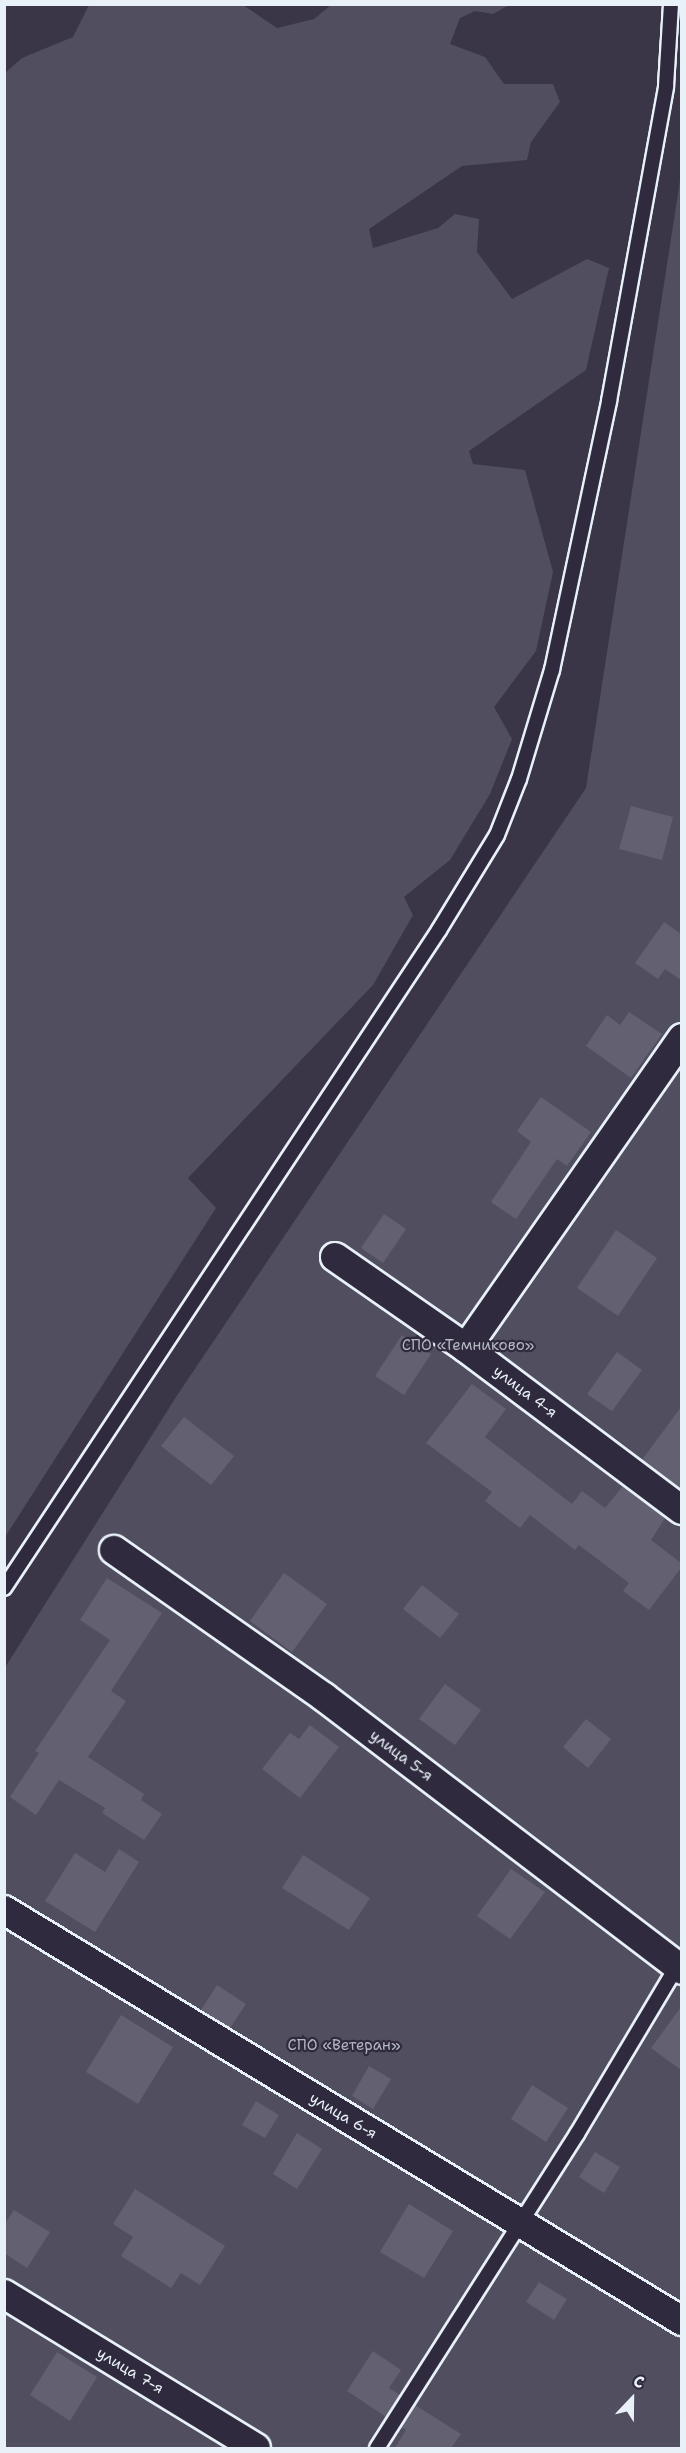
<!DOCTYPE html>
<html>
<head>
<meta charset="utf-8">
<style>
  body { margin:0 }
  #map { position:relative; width:686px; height:2453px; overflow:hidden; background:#3a3648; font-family:"Shantell Sans",sans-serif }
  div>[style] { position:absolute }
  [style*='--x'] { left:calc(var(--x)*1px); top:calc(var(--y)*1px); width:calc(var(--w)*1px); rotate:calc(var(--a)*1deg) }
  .green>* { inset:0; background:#504e5f }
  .building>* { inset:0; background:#636171 }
  .roads { filter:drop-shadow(2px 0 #e8f1f8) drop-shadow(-2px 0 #e8f1f8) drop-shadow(0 2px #e8f1f8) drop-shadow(0 -2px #e8f1f8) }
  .lane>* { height:14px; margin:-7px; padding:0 7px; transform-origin:7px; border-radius:7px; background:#2f2a3d }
  .street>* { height:28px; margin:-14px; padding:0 14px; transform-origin:14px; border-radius:14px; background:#2f2a3d }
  span { translate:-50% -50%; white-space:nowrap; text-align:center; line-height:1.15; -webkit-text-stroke:4.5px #2f2a3d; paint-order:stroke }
  .park-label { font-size:15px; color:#b3b8c2 }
  .street-label { font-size:15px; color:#e8f1f8 }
  .frame { position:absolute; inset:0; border:6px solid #e8f1f8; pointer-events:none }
  .north { position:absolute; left:602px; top:2369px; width:60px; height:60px; -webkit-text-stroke:4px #2f2a3d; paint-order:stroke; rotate:22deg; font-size:16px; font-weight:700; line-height:24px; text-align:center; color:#e8f1f8 }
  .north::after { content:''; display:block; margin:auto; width:21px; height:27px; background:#e8f1f8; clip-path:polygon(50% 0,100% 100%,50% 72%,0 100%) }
</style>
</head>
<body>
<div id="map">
  <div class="green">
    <i style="clip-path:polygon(89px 5px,243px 5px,277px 28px,314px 19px,331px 5px,509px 5px,493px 14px,475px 11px,460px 18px,450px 44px,485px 57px,504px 84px,553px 84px,560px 102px,531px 142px,527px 160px,462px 166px,369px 229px,373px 248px,438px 228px,455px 214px,479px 219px,477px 252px,512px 299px,587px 259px,609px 268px,586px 370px,469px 451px,473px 464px,525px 470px,553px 572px,536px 651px,494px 707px,512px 739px,490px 794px,450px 860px,404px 897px,413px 915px,373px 985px,188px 1178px,216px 1208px,5px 1537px,5px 73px,22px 58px,73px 37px)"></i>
    <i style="clip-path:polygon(681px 174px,681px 2448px,5px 2448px,4px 1669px,178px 1394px,586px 788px)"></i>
  </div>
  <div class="building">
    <i style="clip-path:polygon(631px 806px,673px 817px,662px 860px,619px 849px)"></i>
    <i style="clip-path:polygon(664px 922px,681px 934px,681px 980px,665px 969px,658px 979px,635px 963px)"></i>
    <i style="clip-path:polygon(629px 1012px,662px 1034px,631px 1078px,586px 1046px,607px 1015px,620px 1025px)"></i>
    <i style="clip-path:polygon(541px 1097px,591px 1132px,567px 1166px,557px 1159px,516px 1219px,491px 1202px,531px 1142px,517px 1131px)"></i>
    <i style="clip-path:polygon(384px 1214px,406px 1229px,383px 1263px,361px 1248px)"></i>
    <i style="clip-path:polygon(616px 1230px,657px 1258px,618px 1316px,577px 1288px)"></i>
    <i style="clip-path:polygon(402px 1335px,431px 1354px,404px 1395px,375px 1376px)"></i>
    <i style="clip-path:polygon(617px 1352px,642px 1370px,612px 1411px,587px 1394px)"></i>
    <i style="clip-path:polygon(472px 1384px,506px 1409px,485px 1437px,572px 1504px,582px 1491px,605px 1508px,623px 1486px,665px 1518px,651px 1540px,681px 1563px,681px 1568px,649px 1610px,623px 1591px,629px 1583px,579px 1545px,575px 1550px,530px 1515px,520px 1528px,485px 1501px,492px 1492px,426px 1443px)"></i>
    <i style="clip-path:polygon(681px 1407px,681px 1489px,642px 1460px)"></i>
    <i style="clip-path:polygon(184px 1417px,234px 1456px,211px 1485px,161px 1446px)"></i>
    <i style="clip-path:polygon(284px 1573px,327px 1604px,292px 1652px,250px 1621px)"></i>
    <i style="clip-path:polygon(107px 1578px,162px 1613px,111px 1691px,126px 1701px,88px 1757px,144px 1794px,141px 1800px,162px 1814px,144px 1840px,102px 1813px,105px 1808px,59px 1780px,36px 1815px,10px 1797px,39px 1753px,35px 1751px,110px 1640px,80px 1620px)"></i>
    <i style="clip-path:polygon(422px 1585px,459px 1614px,440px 1638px,403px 1609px)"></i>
    <i style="clip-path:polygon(445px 1684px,481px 1710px,455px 1745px,419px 1719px)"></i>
    <i style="clip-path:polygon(586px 1719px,611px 1739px,588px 1768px,563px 1747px)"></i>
    <i style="clip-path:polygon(310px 1725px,339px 1747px,300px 1798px,262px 1769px,290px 1733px,299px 1739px)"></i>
    <i style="clip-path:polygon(119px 1849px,139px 1862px,95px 1932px,45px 1901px,75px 1853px,105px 1872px)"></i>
    <i style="clip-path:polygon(303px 1855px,370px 1898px,349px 1930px,282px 1888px)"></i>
    <i style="clip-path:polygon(511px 1869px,545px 1892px,510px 1939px,477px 1916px)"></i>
    <i style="clip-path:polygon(217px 1985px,246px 2004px,230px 2028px,201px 2010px)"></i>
    <i style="clip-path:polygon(681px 2007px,681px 2070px,651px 2048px)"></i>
    <i style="clip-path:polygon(121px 2015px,173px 2047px,138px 2104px,86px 2072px)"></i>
    <i style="clip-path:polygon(369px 2066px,391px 2079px,373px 2109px,352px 2096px)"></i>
    <i style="clip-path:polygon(532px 2085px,568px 2108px,546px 2142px,511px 2119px)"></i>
    <i style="clip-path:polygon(256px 2101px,279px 2115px,265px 2138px,242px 2125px)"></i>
    <i style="clip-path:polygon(297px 2133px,322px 2149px,297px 2189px,273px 2174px)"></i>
    <i style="clip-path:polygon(595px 2152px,620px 2167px,604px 2193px,579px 2177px)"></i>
    <i style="clip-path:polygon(135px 2189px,225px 2246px,200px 2285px,181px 2273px,171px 2288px,121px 2256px,133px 2237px,113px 2224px)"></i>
    <i style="clip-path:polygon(409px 2204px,453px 2231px,424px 2278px,380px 2252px)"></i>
    <i style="clip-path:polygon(14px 2210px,50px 2232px,27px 2268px,4px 2253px,4px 2225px)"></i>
    <i style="clip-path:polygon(539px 2282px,567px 2299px,554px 2320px,526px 2302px)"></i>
    <i style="clip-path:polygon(373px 2351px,401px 2370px,389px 2388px,400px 2395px,386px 2417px,347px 2391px)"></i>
    <i style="clip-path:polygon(57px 2352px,97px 2377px,70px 2421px,30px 2395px)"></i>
    <i style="clip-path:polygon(415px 2405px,461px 2434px,451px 2448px,395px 2448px,406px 2430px,401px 2427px)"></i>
  </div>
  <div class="roads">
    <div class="lane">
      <i style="--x:4;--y:1588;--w:789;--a:-56.53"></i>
      <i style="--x:439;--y:930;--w:111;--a:-58.6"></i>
      <i style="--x:497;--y:835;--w:60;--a:-68.6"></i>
      <i style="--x:519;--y:779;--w:114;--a:-73.2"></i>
      <i style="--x:552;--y:670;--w:275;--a:-78"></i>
      <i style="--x:609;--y:401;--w:320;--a:-79.7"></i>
      <i style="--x:666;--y:86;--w:82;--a:-86.5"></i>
      <i style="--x:377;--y:2448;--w:372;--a:-57.5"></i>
      <i style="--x:577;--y:2134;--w:196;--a:-59.2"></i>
    </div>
    <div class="street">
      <i style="--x:335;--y:1257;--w:160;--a:34.8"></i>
      <i style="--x:466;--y:1348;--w:270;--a:36.9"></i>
      <i style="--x:466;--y:1348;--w:378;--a:-55.1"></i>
      <i style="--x:114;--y:1550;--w:256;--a:35"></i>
      <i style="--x:324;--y:1697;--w:450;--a:37.3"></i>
      <i style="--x:4;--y:1910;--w:793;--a:31.22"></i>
      <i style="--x:4;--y:2294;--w:295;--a:31.4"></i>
    </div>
  </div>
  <div class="park-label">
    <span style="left:468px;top:1346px">СПО «Темниково»</span>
    <span style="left:344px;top:2046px">СПО «Ветеран»</span>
  </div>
  <div class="street-label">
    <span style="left:525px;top:1392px;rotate:37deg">улица 4-я</span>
    <span style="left:401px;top:1756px;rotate:37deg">улица 5-я</span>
    <span style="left:343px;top:2116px;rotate:31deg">улица 6-я</span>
    <span style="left:130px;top:2371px;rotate:31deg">улица 7-я</span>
  </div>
  <div class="frame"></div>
  <div class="north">С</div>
</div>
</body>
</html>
